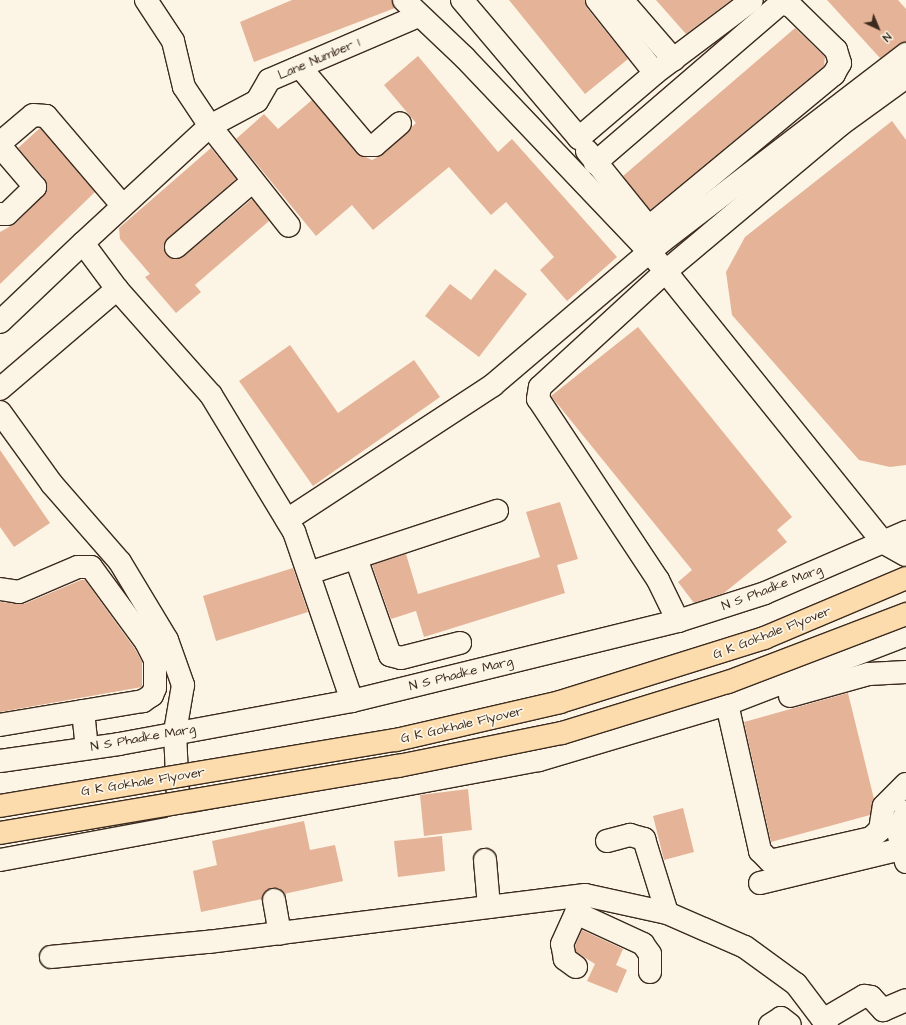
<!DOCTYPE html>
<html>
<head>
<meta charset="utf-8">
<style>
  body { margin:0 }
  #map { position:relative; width:906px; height:1025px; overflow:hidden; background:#fcf5e5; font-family:"Architects Daughter",sans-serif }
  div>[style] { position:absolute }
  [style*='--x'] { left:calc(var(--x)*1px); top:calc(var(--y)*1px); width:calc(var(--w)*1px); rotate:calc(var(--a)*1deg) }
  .building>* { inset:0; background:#e5b397 }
  .roads { filter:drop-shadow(1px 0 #3b2a1e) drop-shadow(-1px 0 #3b2a1e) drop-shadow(0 1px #3b2a1e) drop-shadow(0 -1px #3b2a1e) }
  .minor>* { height:22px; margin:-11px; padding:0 11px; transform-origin:11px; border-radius:11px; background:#fcf5e5 }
  .bridges { filter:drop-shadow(1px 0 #3b2a1e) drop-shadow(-1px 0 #3b2a1e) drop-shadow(0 1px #3b2a1e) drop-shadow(0 -1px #3b2a1e) }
  .major-bridge>* { height:22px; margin:-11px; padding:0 11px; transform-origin:11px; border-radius:11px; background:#fcdcac }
  span { translate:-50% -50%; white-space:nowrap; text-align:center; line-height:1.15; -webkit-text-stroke:3.5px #fcf5e5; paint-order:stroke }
  .street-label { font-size:13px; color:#3b2a1e }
  .north { position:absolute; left:858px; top:8px; width:40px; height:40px; -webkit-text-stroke:3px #fcf5e5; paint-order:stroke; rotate:136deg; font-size:11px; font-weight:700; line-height:16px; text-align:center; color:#3b2a1e }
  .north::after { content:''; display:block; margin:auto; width:14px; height:18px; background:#3b2a1e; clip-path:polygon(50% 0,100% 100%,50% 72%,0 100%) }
</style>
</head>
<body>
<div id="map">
  <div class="building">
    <i style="clip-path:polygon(292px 0,392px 0,395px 8px,254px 62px,240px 22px)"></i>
    <i style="clip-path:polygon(509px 0,585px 0,587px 8px,628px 59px,585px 94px)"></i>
    <i style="clip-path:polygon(656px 0,731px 0,686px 34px)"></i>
    <i style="clip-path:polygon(827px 0,898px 0,906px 9px,906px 42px,880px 58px)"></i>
    <i style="clip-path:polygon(795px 28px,825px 57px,824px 66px,650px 210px,623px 176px)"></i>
    <i style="clip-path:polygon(418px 56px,498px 152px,512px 139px,617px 257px,567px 301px,540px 270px,554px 257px,506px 202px,491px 215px,449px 167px,373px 230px,352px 205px,316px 236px,236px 139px,264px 114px,278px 129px,312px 100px,357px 153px,372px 160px,383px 154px,416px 123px,384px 85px)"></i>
    <i style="clip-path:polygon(892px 121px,906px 140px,906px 465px,890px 467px,859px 460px,732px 315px,726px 272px,745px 237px)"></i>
    <i style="clip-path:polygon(40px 128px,95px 192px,0 284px,0 232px,16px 223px,47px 190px,45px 179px,18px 148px)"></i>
    <i style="clip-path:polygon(211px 148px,236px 179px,168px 238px,164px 249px,166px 255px,172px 259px,184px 256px,252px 199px,269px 221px,195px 285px,201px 292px,176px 313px,145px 277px,150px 274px,120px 239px,119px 228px)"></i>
    <i style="clip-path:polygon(495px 269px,527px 294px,479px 357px,425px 316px,450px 284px,471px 300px)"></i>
    <i style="clip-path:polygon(638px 327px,792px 517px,777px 530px,787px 542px,724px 593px,694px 603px,678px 582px,692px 570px,551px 396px)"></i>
    <i style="clip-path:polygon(290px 345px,338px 413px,414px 360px,440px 397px,313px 486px,239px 381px)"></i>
    <i style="clip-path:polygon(0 450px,50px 523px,14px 547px,0 527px)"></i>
    <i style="clip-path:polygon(560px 502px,578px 559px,557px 565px,565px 593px,424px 637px,416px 611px,391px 619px,372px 565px,406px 554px,418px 594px,540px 557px,526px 512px)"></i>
    <i style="clip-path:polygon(293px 568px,308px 612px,216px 641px,203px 596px)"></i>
    <i style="clip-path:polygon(81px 580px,85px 580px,135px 649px,142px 662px,142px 687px,0 712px,0 602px,24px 604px)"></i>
    <i style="clip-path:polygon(848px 693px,874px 799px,870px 815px,771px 842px,744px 722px)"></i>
    <i style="clip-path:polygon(468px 789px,472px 830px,424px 836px,420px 795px)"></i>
    <i style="clip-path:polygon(683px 808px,694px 852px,664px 860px,653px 816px)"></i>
    <i style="clip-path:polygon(304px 821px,310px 850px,335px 845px,343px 881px,284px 894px,279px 888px,271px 888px,266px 891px,262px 899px,201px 912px,193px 871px,217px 865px,212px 841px)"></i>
    <i style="clip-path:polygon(442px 836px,445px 871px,398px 877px,394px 841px)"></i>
    <i style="clip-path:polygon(582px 930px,623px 949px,616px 965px,627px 970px,617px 993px,587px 981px,595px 964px,576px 952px,575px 946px)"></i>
  </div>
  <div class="roads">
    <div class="minor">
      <i style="--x:146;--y:0;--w:49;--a:56.6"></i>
      <i style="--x:173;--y:41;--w:47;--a:76.6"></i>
      <i style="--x:184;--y:87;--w:47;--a:56.3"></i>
      <i style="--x:210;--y:126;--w:127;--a:51.7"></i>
      <i style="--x:404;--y:0;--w:83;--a:43.5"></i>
      <i style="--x:464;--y:57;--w:268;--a:46.4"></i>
      <i style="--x:649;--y:251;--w:375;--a:51.2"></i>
      <i style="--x:884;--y:543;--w:25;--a:29"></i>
      <i style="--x:462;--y:0;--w:181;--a:49.7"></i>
      <i style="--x:579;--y:138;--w:100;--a:-40.5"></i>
      <i style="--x:655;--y:73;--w:121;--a:-37"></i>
      <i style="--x:597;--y:0;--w:93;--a:51.5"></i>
      <i style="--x:622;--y:0;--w:79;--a:49.1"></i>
      <i style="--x:300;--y:67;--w:102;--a:49.8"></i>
      <i style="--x:366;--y:145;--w:9;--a:0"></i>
      <i style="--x:375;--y:145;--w:33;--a:-41"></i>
      <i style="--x:0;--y:143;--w:43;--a:-40.3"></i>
      <i style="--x:33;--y:115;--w:13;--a:4"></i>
      <i style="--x:46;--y:116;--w:118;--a:49.5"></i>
      <i style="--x:0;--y:146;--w:54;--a:49.5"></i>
      <i style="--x:35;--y:187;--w:39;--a:136"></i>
      <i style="--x:7;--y:214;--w:7;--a:180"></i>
      <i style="--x:587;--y:151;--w:113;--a:51.1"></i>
      <i style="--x:595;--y:163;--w:245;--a:-40.7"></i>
      <i style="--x:781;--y:3;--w:10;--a:17"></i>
      <i style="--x:791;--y:6;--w:63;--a:44.4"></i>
      <i style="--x:836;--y:50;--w:14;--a:73"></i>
      <i style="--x:840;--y:63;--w:13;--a:119"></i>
      <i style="--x:834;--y:74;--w:240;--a:140.4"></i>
      <i style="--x:176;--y:247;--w:101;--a:-40.6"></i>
      <i style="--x:0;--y:322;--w:115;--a:-43.6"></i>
      <i style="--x:0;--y:389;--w:154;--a:-40.5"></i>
      <i style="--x:0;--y:412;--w:89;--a:54.2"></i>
      <i style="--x:52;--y:484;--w:103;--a:48.9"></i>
      <i style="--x:120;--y:562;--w:91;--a:58.9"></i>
      <i style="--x:167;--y:640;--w:48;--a:70.4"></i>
      <i style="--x:183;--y:685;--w:48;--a:99.7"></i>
      <i style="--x:175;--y:732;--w:89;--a:87.4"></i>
      <i style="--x:287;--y:520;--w:246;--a:-33.2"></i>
      <i style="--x:493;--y:385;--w:221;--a:-40.4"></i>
      <i style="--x:661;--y:242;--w:309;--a:-37.5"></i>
      <i style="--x:356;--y:558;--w:103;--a:70.7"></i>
      <i style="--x:390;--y:655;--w:11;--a:15"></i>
      <i style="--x:401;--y:658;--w:61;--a:-14.3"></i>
      <i style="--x:309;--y:573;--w:198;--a:-18.3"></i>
      <i style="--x:0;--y:589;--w:19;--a:9"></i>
      <i style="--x:19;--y:592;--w:64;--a:-23"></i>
      <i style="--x:78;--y:567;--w:13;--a:0"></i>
      <i style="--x:91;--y:567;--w:93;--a:53.7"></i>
      <i style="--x:146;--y:642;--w:20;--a:63"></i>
      <i style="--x:155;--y:660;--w:28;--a:90"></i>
      <i style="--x:155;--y:688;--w:8;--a:113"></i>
      <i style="--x:152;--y:695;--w:11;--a:146"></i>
      <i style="--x:143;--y:701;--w:145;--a:170.5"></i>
      <i style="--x:678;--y:621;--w:46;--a:-116"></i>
      <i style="--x:658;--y:580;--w:217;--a:-123.5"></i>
      <i style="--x:538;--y:399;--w:12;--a:-81"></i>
      <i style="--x:540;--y:387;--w:171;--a:-42.6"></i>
      <i style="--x:666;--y:271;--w:227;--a:-40"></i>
      <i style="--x:840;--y:125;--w:82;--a:-36"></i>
      <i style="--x:790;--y:696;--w:82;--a:-15.6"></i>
      <i style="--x:869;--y:674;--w:37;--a:-3"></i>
      <i style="--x:352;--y:701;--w:179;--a:-108.9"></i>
      <i style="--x:294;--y:532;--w:160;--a:-121.2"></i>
      <i style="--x:211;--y:395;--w:142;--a:-131.6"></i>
      <i style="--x:117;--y:289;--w:57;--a:-126.5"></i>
      <i style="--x:83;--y:243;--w:173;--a:-42.7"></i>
      <i style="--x:210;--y:126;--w:53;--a:-28"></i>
      <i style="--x:257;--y:101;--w:24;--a:-60"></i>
      <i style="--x:269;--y:80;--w:162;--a:-23.2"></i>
      <i style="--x:727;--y:704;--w:151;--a:77.3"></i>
      <i style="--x:760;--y:851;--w:14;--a:45"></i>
      <i style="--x:770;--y:861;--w:104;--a:-12.8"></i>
      <i style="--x:871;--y:838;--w:12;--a:-42"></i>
      <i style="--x:880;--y:830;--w:24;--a:-81"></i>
      <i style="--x:884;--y:806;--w:31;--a:-45"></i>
      <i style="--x:83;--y:711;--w:37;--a:84"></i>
      <i style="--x:0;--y:761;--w:120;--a:-8.1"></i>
      <i style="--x:119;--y:744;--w:237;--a:-10.5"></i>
      <i style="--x:352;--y:701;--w:336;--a:-13.8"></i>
      <i style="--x:678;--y:621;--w:91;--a:-17.8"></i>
      <i style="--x:765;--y:593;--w:154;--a:-23.4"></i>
      <i style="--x:607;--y:841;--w:24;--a:-15"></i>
      <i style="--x:630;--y:835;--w:15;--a:16"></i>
      <i style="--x:644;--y:839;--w:77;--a:72.7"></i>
      <i style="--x:0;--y:860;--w:548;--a:-10.51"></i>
      <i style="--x:539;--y:760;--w:196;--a:-16.6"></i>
      <i style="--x:727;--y:704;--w:192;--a:-21.1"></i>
      <i style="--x:485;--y:860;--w:47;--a:85.1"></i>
      <i style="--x:906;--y:862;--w:31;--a:-105"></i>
      <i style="--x:898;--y:832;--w:22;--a:-68"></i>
      <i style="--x:760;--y:883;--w:146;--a:-13.5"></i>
      <i style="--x:274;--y:900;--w:34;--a:80"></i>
      <i style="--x:576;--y:913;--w:74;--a:24.8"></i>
      <i style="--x:643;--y:944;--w:12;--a:55"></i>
      <i style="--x:650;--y:954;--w:18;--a:90"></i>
      <i style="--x:51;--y:957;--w:158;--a:-5.5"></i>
      <i style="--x:208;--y:942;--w:380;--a:-7.1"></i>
      <i style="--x:585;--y:895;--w:84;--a:12.4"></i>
      <i style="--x:667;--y:913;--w:85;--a:23.6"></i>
      <i style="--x:745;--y:947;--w:63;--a:36"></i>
      <i style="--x:796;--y:984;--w:51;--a:52.9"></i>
      <i style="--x:576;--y:967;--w:14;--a:-144"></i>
      <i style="--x:565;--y:959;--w:15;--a:-101"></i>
      <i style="--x:562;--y:944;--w:48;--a:-65.6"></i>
      <i style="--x:823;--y:1020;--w:48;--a:-30.3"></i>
      <i style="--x:864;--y:996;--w:7;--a:8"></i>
      <i style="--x:871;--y:997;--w:18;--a:47"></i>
      <i style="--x:883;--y:1010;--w:25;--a:-23"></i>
      <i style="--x:770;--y:1025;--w:13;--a:-32"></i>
      <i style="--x:781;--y:1018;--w:11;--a:38"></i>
    </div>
  </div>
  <div class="bridges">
    <div class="major-bridge">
      <i style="--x:0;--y:806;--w:401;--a:-9.5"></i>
      <i style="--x:396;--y:740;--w:168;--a:-13"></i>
      <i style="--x:560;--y:702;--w:214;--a:-17.4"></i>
      <i style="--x:764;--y:638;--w:154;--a:-22.9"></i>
      <i style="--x:0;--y:833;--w:404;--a:-9.6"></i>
      <i style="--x:398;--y:766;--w:167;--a:-11.4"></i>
      <i style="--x:562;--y:733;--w:174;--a:-17.1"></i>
      <i style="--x:728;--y:682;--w:191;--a:-20.9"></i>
    </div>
  </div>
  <div class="street-label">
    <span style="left:319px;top:59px;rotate:-23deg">Lane Number 1</span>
    <span style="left:772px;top:588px;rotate:-21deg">N S Phadke Marg</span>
    <span style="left:772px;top:633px;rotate:-21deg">G K Gokhale Flyover</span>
    <span style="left:461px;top:674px;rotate:-14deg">N S Phadke Marg</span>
    <span style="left:462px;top:725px;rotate:-13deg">G K Gokhale Flyover</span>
    <span style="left:143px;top:738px;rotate:-10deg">N S Phadke Marg</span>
    <span style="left:143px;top:782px;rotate:-9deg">G K Gokhale Flyover</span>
  </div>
  <div class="north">N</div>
</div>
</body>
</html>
